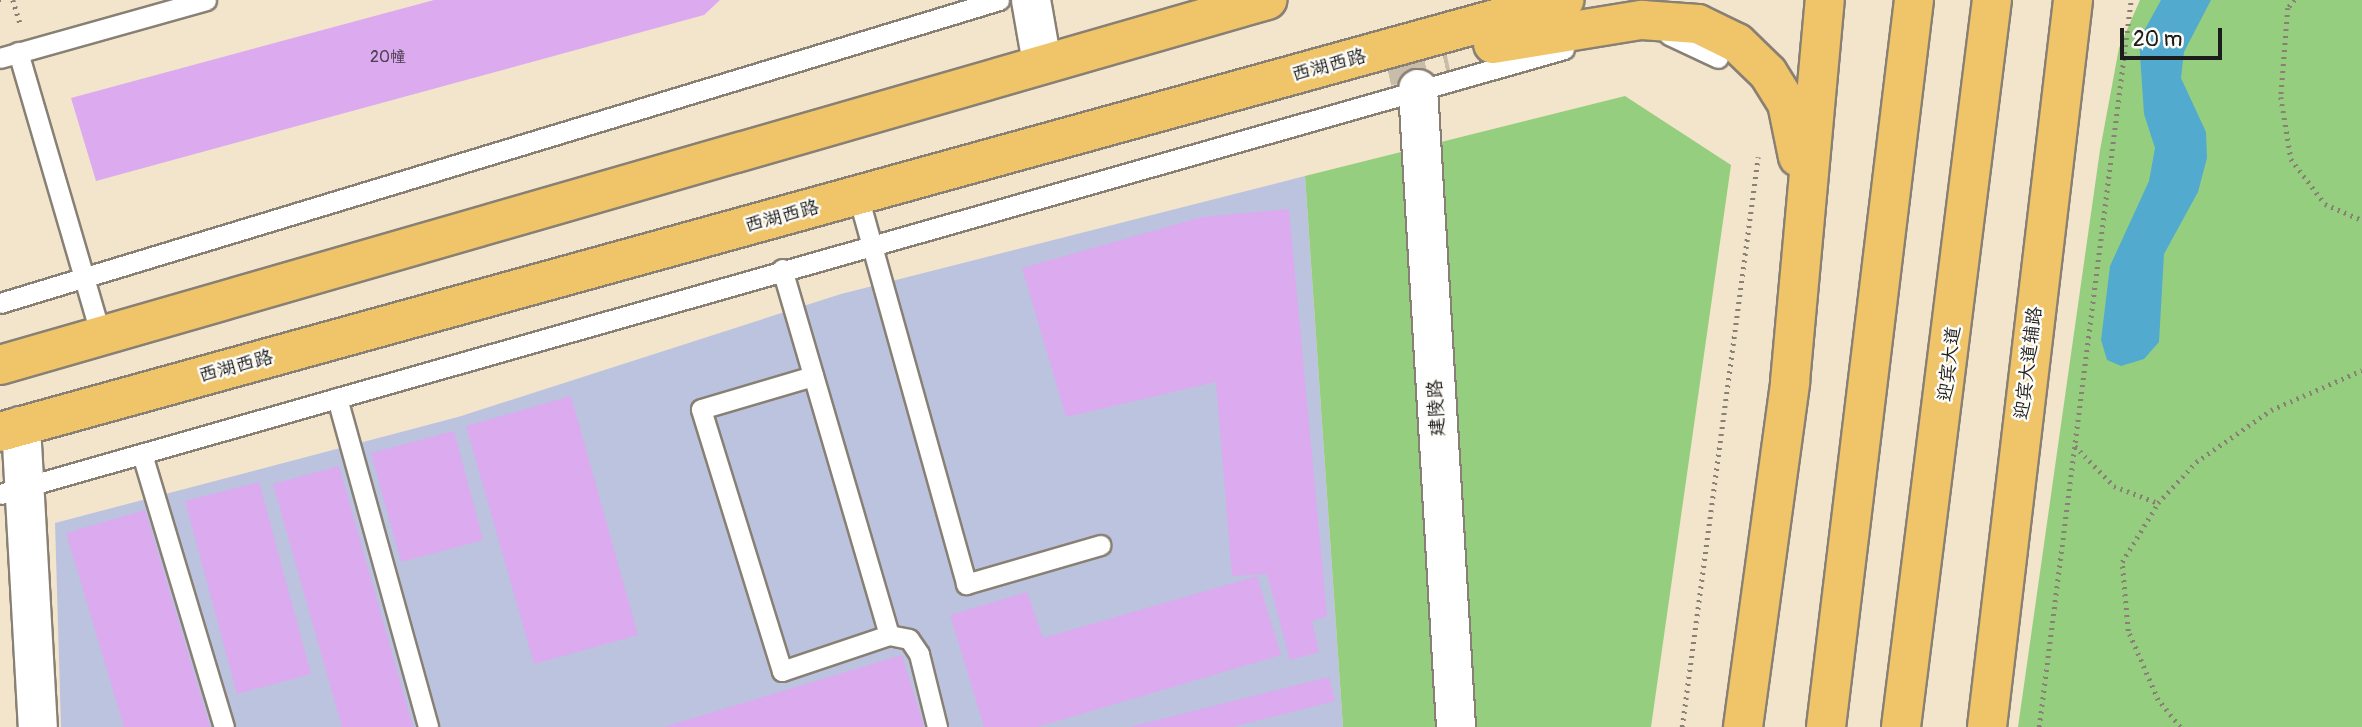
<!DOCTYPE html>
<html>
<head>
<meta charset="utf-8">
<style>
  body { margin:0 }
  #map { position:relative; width:2362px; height:727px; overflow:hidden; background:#f3e5cc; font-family:Pangolin,"LXGW WenKai TC",sans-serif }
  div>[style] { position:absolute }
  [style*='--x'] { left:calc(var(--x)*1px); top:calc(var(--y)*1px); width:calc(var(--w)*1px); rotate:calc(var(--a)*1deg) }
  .industrial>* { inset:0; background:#bcc3de }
  .green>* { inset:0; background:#96ce80 }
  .water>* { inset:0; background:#52aacf }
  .building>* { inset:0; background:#dcaaef }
  .primary-tunnel>* { height:38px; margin-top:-19px; transform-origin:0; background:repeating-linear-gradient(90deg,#c8bda9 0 38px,transparent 0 57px) }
  .path>* { height:4.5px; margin-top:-2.25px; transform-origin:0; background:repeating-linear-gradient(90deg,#888074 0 2px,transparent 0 7px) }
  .roads { filter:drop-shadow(2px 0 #888074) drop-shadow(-2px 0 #888074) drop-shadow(0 2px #888074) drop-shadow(0 -2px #888074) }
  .service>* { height:19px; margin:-9.5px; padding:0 9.5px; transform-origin:9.5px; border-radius:9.5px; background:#fff }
  .minor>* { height:38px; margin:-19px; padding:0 19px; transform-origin:19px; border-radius:19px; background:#fff }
  .primary>* { height:38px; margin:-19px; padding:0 19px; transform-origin:19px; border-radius:19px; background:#f0c469 }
  .trunk>* { height:38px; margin:-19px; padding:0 19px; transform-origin:19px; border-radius:19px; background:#f0c469 }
  span { translate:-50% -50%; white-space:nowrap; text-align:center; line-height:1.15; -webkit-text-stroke:5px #fdfcf7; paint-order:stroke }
  .number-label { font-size:16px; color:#4c4051 }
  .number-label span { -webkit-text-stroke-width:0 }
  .street-label { font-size:19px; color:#1c1c1c }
  .scale { position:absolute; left:2120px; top:28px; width:102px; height:32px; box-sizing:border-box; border:4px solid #1c1c1c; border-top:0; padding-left:9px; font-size:21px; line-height:24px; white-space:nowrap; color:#1c1c1c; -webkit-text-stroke:5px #fdfcf7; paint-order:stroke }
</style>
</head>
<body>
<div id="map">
  <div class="industrial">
    <i style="clip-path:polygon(1305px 176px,1343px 727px,61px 727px,55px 523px,458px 417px,841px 294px)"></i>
  </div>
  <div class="green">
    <i style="clip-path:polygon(2140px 0,2362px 0,2362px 727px,2018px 727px,2100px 150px,2119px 48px)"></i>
    <i style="clip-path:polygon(1625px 96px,1731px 165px,1651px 727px,1343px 727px,1305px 176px)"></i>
  </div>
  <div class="water">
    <i style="clip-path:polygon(2161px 0,2211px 0,2184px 52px,2181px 78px,2206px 132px,2207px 158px,2198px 192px,2164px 254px,2159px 342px,2144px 359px,2121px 366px,2107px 360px,2101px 340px,2110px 266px,2149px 181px,2155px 148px,2144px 114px,2139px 40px)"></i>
  </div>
  <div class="building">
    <i style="clip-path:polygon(434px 0,720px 0,704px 15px,96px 181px,71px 98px)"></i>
    <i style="clip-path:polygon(1289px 209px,1327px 616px,1312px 621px,1319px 652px,1290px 660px,1267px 574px,1232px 576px,1216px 382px,1066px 417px,1022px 268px,1202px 217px)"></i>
    <i style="clip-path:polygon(571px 396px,638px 635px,534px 664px,466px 426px)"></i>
    <i style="clip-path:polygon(454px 431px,483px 540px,401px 562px,371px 453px)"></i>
    <i style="clip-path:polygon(339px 466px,413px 727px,342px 727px,273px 484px)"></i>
    <i style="clip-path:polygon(259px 482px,311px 674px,237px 694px,185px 501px)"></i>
    <i style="clip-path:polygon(145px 510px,210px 727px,124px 727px,66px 533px)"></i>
    <i style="clip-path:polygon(1257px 576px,1281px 655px,1037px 727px,984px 727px,950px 615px,1027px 592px,1043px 638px)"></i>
    <i style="clip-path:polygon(902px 655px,924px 727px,667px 727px,667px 726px)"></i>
    <i style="clip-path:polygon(1329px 677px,1335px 701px,1232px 727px,1130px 727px)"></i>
  </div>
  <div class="primary-tunnel">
    <i style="--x:1387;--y:67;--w:61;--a:-12.2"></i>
  </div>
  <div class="path">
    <i style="--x:0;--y:0;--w:1;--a:0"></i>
    <i style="--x:13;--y:0;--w:27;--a:73"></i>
    <i style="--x:2295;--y:0;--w:11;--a:131"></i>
    <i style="--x:2288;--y:8;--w:89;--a:94.5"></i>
    <i style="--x:2281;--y:97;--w:63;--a:80.8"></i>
    <i style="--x:2291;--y:159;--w:56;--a:52.9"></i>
    <i style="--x:2325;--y:204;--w:40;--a:23.4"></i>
    <i style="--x:2075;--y:446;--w:56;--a:45.7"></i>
    <i style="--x:2114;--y:486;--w:47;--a:21.1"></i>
    <i style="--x:1682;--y:727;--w:575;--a:-82.41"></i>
    <i style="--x:2039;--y:727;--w:733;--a:-82.79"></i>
    <i style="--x:2180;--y:727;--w:35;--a:-129"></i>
    <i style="--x:2158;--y:700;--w:75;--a:-113.5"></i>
    <i style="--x:2128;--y:631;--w:69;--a:-95"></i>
    <i style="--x:2122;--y:562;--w:69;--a:-58.6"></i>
    <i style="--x:2158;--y:503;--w:56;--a:-47.2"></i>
    <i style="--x:2196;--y:462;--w:91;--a:-34.7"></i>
    <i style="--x:2271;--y:410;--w:99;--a:-23.7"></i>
  </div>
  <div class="roads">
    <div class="service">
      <i style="--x:1669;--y:35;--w:54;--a:25.1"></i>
      <i style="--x:18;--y:52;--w:296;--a:73.7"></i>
      <i style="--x:0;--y:58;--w:214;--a:-15.7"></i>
      <i style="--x:858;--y:196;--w:403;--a:74.4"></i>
      <i style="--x:966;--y:584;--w:140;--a:-16.2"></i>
      <i style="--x:782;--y:269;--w:381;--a:73.7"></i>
      <i style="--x:889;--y:635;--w:113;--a:161.4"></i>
      <i style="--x:782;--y:671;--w:274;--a:-107.2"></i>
      <i style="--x:701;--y:409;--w:117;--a:-16.4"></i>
      <i style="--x:0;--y:303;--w:1044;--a:-16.87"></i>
      <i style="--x:337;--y:398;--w:341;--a:74.5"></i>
      <i style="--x:142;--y:454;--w:285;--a:73.3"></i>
      <i style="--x:0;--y:494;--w:1626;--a:-15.88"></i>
      <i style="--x:889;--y:635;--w:20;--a:11"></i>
      <i style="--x:909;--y:639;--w:18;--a:56"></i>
      <i style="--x:919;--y:654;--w:75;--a:76.1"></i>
    </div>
    <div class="minor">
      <i style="--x:1031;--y:0;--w:64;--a:80.1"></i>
      <i style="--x:1418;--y:89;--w:639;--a:86.59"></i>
      <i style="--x:21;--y:426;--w:301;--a:86.8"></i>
    </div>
    <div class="primary">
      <i style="--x:1493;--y:44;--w:151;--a:-9.2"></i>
      <i style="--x:1642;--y:20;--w:56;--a:4.1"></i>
      <i style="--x:1698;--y:24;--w:43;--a:26"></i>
      <i style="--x:1737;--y:43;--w:43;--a:44.1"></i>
      <i style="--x:1768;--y:73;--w:36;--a:58"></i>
      <i style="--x:1787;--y:103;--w:55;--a:78.5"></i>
      <i style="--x:0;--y:365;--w:1319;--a:-16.07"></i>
      <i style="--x:0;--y:432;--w:1623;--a:-15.44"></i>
      <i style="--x:1743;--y:727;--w:348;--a:-82.2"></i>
      <i style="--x:1790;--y:382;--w:384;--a:-84.8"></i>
      <i style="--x:1987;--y:727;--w:732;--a:-83.25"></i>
    </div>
    <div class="trunk">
      <i style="--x:1826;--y:727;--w:732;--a:-83.1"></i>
      <i style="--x:1901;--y:727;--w:733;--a:-82.87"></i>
    </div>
  </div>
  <div class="number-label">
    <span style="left:388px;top:57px">20幢</span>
  </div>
  <div class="street-label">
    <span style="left:1329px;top:66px;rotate:-15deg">西湖西路</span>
    <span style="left:782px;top:217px;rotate:-15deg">西湖西路</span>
    <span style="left:2029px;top:363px;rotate:-83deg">迎宾大道辅路</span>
    <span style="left:1950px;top:364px;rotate:-83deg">迎宾大道</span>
    <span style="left:236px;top:367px;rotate:-15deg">西湖西路</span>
    <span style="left:1437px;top:408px;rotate:-93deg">建陵路</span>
  </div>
  <div class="scale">20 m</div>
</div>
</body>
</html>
